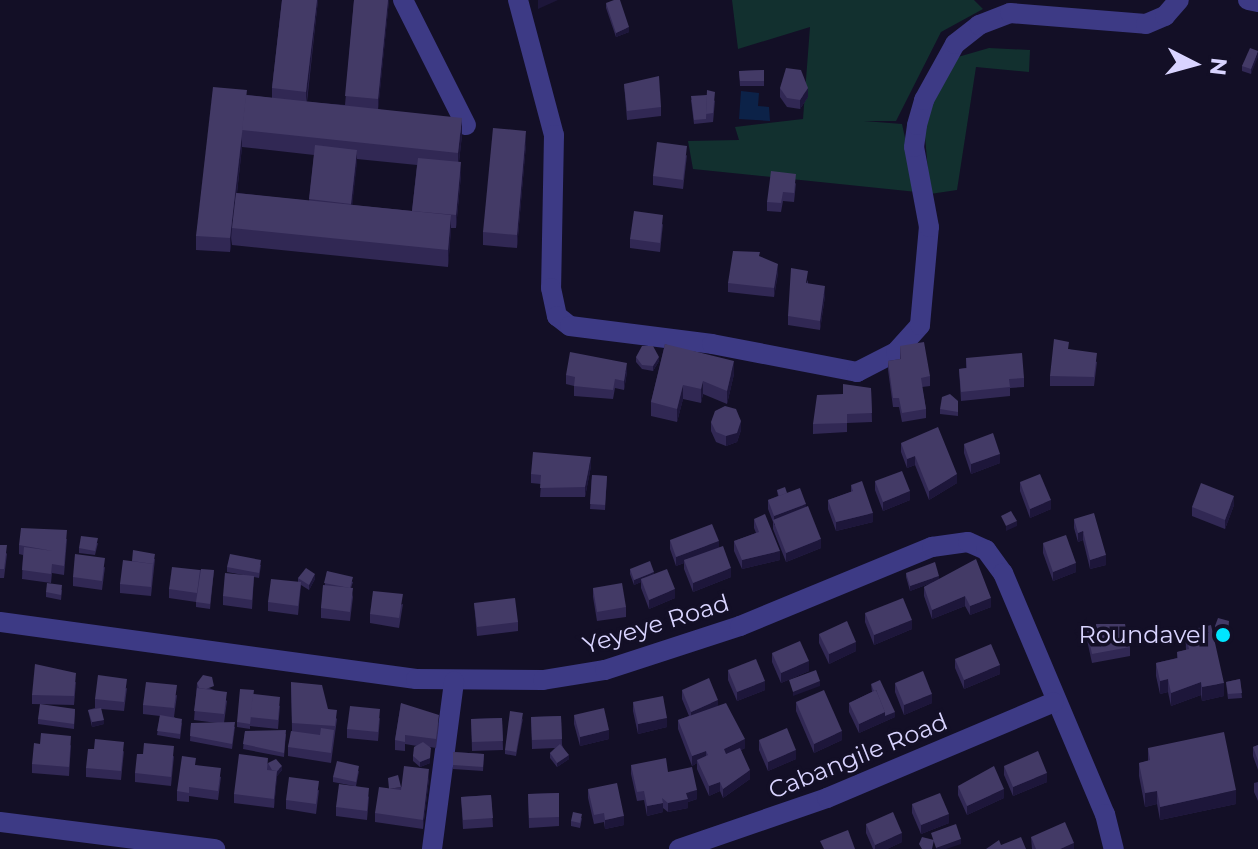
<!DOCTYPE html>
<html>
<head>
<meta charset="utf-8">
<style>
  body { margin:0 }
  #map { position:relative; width:1258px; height:849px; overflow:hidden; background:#130f26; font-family:Montserrat,sans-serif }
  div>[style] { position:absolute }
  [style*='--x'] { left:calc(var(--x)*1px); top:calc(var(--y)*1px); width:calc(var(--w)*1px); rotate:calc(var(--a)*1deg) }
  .green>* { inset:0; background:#12302f }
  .water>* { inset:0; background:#0c2248 }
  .minor>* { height:20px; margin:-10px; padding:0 10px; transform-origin:10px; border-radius:10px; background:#3d3a85 }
  .wall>* { inset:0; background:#312854 }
  .shaded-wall>* { inset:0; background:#1d163a }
  .building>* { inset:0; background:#433a66 }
  .dots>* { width:22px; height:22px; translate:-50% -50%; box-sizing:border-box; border:4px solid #130f26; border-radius:50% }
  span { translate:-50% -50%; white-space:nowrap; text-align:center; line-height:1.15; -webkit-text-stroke:7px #130f26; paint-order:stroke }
  .street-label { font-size:24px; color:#d9d4ff }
  .poi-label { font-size:24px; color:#d9d4ff }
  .right { translate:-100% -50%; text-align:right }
  .north { position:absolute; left:1154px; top:24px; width:80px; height:80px; -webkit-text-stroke:6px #130f26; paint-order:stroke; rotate:96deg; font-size:22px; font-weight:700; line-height:32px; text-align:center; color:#d9d4ff }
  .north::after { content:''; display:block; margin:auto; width:28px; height:36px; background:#d9d4ff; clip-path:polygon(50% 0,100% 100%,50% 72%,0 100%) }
</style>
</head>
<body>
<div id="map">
  <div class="green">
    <i style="clip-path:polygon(732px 0,974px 0,983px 9px,941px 32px,896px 121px,864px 121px,902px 124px,917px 192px,693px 169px,688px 141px,739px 140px,735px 127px,803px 119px,810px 27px,738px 49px)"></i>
    <i style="clip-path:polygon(989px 48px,1030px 50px,1029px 72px,976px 67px,957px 190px,930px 194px,924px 125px,951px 59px)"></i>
  </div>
  <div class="water">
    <i style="clip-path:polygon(741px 91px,759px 93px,758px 106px,769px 107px,770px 121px,739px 119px)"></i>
  </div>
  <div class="minor">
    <i style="--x:403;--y:0;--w:140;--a:63.3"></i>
    <i style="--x:518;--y:0;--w:140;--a:75.1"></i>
    <i style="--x:554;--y:135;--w:153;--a:91.1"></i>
    <i style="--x:551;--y:288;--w:29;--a:78"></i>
    <i style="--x:557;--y:316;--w:16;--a:38"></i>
    <i style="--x:570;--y:326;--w:143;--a:7.2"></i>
    <i style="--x:712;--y:344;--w:148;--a:10.9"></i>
    <i style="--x:857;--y:372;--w:44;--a:-27.1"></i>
    <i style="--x:896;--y:352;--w:36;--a:-48"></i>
    <i style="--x:920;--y:325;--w:98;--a:-84.8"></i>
    <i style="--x:929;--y:227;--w:81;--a:-100.6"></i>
    <i style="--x:914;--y:147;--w:22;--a:-82"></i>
    <i style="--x:917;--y:125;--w:26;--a:-74"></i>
    <i style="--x:924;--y:100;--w:64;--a:-61"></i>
    <i style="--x:955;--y:44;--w:31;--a:-38"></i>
    <i style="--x:979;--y:25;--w:33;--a:-21"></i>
    <i style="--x:1010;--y:13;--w:136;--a:4.6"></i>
    <i style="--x:1146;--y:24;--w:21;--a:-23"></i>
    <i style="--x:1165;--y:16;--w:21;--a:-49"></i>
    <i style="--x:1248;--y:0;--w:10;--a:11"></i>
    <i style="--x:0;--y:622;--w:420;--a:7.8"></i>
    <i style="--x:416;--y:679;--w:127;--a:0.5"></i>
    <i style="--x:543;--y:680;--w:63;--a:-9.2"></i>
    <i style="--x:605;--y:670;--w:142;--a:-18.1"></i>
    <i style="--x:740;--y:626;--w:208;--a:-22.4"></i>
    <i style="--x:932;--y:547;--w:36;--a:-8"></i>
    <i style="--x:968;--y:542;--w:20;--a:24"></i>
    <i style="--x:986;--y:550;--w:29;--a:54"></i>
    <i style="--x:1003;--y:573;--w:262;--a:67.1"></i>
    <i style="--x:1105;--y:814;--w:36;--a:76"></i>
    <i style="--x:0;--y:822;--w:217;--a:7.2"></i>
    <i style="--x:432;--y:849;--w:169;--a:-82.5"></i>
    <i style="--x:679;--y:849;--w:157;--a:-19"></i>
    <i style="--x:827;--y:798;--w:246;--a:-22.9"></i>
  </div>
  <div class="wall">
    <i style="clip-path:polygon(evenodd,282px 0,318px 0,307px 102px,345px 105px,354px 0,389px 0,378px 109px,462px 135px,459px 162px,461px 175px,456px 228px,451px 228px,448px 267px,232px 245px,232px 238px,230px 252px,196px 250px,196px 236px,247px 95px,272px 98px,272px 88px,282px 0,242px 147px,314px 155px,309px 201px,237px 193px,242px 147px,282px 0,357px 159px,417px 165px,412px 211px,352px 205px,357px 159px)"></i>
    <i style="clip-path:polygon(606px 3px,629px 32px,616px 37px,606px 8px)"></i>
    <i style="clip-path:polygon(1258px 51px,1251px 74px,1242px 71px,1242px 66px)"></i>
    <i style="clip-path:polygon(764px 70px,764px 86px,740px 86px,739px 71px)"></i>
    <i style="clip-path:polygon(624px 84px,661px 107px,661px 116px,627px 120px)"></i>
    <i style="clip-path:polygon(780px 88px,808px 97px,800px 109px,787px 107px,780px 97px)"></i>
    <i style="clip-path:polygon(707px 95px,715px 101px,713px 122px,694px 124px,691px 100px)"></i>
    <i style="clip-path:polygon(526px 144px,517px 248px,483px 245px,483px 232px)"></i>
    <i style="clip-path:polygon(687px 155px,683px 189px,653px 185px,653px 176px)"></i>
    <i style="clip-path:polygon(796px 183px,794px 202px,783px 201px,781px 212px,767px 211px,767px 202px)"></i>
    <i style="clip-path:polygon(663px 224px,660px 252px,630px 248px,630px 239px)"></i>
    <i style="clip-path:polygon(760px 257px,778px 273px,774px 297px,728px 292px,728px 283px)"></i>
    <i style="clip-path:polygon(808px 280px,808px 284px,825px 296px,820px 330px,788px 325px,788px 316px)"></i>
    <i style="clip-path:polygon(665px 344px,734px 374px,727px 404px,703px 394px,701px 403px,683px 399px,677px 422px,651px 416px,651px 402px)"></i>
    <i style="clip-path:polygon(900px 346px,930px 376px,930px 386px,922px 387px,926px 409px,926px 418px,902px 422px,899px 407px,893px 407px,888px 370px,888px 361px,900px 359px)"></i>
    <i style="clip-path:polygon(1069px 349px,1097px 362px,1094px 386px,1050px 386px,1050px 376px)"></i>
    <i style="clip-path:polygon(636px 357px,659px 361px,653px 371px,642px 369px,636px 362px)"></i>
    <i style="clip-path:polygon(966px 358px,1024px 378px,1024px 387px,1010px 388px,1010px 396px,961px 401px,959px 369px,966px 368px)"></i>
    <i style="clip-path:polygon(627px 372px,624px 390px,615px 388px,613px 399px,574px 396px,574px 386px,566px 384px,566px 375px)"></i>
    <i style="clip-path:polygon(871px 388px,872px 422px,847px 423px,847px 432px,813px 434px,813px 424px,843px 394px)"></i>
    <i style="clip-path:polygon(958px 401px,958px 416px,940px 414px,940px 409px)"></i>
    <i style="clip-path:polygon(711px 422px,741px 430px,737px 442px,726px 446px,716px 442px,711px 431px)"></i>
    <i style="clip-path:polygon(901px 443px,957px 483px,929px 500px,915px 465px,907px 468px,901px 452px)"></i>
    <i style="clip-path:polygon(964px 444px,1000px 463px,971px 474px,964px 453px)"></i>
    <i style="clip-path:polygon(591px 466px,585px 497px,540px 497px,541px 484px,531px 483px,531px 474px)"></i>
    <i style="clip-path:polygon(592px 475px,607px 476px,605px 510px,590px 509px)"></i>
    <i style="clip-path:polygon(875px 481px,910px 500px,883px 511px,875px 490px)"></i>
    <i style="clip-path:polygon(1020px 482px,1051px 509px,1030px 518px,1020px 491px)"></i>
    <i style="clip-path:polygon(851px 485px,873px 522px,836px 531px,828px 509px,828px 500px,851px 492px)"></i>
    <i style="clip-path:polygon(777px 490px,787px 493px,806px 507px,821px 548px,786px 562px,773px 529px,773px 522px,768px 509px,768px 500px,778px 496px)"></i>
    <i style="clip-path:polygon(1234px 505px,1225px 529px,1192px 516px,1192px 507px)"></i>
    <i style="clip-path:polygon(754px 519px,780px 560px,742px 569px,734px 551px,734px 541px,756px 533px,754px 528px)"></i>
    <i style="clip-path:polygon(1074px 519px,1106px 565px,1090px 569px,1083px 540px,1078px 542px,1074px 528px)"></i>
    <i style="clip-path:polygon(67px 539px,64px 575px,52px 573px,51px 583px,22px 579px,23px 555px,19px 554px,19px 545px)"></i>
    <i style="clip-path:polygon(670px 540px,719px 547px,731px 577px,693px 592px,684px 569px,684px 563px,676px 566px,670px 549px)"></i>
    <i style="clip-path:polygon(98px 543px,95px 555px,79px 553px,79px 548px)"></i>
    <i style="clip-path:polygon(1043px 543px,1076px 572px,1053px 581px,1043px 553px)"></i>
    <i style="clip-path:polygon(0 545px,7px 554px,4px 578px,0 578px)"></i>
    <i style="clip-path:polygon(155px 559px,151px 596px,120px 593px,120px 584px,132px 561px)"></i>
    <i style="clip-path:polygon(261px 565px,259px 578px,254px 577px,252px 609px,223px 605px,223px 596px,243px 575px,227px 572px,227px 567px)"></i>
    <i style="clip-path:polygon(105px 567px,102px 590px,73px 586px,73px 577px)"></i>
    <i style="clip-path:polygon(630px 569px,654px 574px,675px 598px,649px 609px,641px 588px,641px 582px,634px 585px,630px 574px)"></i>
    <i style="clip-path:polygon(200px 570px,214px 570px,210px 609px,196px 607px,196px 602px,169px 598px,169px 589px)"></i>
    <i style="clip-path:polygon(327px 571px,353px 582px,351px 588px,353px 597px,350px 621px,321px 618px,321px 608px)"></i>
    <i style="clip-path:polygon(906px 573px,939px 579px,991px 607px,970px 615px,965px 606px,932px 619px,924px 596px,924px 587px,931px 583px,910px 591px,906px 577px)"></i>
    <i style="clip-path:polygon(298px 578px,315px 579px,309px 590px,301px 585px,298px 615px,268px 611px,268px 602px,298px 582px)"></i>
    <i style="clip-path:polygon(593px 588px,626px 607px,626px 617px,597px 621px,593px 597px)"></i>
    <i style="clip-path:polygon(62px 590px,61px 600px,46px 597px,46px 592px)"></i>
    <i style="clip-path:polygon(474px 603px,518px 622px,518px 631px,477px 636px)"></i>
    <i style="clip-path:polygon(403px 604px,399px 628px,370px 623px,370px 614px)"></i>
    <i style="clip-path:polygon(865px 613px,912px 629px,874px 645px,865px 622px)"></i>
    <i style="clip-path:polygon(1096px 624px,1130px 647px,1130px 656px,1092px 663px,1087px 640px,1087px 631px,1096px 629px)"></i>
    <i style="clip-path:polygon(1215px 626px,1229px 630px,1228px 642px,1220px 643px,1215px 635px)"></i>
    <i style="clip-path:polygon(1185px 631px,1224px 696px,1202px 701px,1201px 695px,1171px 706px,1168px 692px,1160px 694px,1156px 676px,1156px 663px,1177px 658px,1177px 652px,1186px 650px)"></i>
    <i style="clip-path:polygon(819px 634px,856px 651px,829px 664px,819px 643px)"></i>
    <i style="clip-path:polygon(772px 653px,809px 671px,781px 683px,772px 662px)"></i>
    <i style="clip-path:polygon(955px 659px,1000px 674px,964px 689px,955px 668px)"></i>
    <i style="clip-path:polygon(728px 670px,765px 690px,737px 701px,728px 680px)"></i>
    <i style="clip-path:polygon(1240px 679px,1242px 698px,1228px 699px,1226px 682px)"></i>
    <i style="clip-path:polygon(76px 682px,74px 705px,32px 704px,32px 695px)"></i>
    <i style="clip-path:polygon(291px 682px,328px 709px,337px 719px,331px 763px,288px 756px,288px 747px,292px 731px)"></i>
    <i style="clip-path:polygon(197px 683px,214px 690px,227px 701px,224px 723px,235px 727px,232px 749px,190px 741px,191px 723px,217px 723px,194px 720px)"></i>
    <i style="clip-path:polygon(895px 683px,932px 703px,904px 715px,895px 692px)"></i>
    <i style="clip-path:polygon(871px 684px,895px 717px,859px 733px,849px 712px,849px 703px,872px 692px)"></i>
    <i style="clip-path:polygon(127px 688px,124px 711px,101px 709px,104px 724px,92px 727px,88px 710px,95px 708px,95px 699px)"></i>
    <i style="clip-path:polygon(682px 690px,718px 706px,745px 748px,741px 750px,750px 779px,723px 798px,720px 791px,709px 796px,697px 769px,697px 763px,692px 766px,678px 729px,678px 720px,689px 716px,682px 699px)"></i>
    <i style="clip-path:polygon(254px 694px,280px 706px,278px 729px,250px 726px,250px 729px,237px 727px,237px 722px)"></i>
    <i style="clip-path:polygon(177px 695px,174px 717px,182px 723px,180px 739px,157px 735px,160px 716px,143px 714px,143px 705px)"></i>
    <i style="clip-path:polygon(633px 702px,667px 727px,638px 734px,633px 711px)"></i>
    <i style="clip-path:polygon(796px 702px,842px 740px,814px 753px,796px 711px)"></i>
    <i style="clip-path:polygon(401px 703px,439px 724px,436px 748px,430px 747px,430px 763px,420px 767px,413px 761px,413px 756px,417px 746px,405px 744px,405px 751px,395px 750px,395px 740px)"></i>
    <i style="clip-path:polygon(75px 709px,74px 729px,38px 724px,38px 719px)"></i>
    <i style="clip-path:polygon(574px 715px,609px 739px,580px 746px,574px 724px)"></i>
    <i style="clip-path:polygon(561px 716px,562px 745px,569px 759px,557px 767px,550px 758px,550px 753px,555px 748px,532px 749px,531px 717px)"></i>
    <i style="clip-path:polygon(380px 718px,378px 741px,347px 738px,347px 729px)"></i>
    <i style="clip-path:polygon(502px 718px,503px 750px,472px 751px,471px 719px)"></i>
    <i style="clip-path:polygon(523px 718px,516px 756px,505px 754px,505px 750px)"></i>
    <i style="clip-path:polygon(245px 731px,286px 734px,284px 757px,243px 749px)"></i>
    <i style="clip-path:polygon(759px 740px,796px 759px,768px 771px,759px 750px)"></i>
    <i style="clip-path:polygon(71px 745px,69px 776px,32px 773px,32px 764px)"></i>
    <i style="clip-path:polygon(1258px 745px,1258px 770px,1253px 756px,1253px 747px)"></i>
    <i style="clip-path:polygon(1148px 748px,1236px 804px,1160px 820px,1157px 804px,1145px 807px,1139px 776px,1139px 763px,1148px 761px)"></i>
    <i style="clip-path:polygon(124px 751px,121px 780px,86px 777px,86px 768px)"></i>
    <i style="clip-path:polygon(453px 752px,484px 754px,483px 771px,453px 769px)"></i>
    <i style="clip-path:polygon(174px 756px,171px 786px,135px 782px,135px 773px)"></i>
    <i style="clip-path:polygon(268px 763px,282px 770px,277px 776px,274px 808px,234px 803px,234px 794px)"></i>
    <i style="clip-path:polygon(196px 765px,221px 777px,218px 800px,189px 796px,189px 802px,177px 801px,177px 791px)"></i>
    <i style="clip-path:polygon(631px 765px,668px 772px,697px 799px,688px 802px,688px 808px,668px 812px,663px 808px,663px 812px,647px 816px,644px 800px,637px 801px,631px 774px)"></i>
    <i style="clip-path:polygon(1004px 766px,1047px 782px,1013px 796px,1004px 775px)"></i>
    <i style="clip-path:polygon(359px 771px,356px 786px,369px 797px,367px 820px,336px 816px,336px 807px,354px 786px,333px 782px,333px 777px)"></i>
    <i style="clip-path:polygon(429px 778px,423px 829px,375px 822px,375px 813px,388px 789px,401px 787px)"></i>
    <i style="clip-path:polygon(1258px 782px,1258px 801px,1254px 792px,1254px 783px)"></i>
    <i style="clip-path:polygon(958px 786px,1004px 798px,967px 815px,958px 795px)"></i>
    <i style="clip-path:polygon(588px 789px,624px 825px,605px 829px,604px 822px,594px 824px,588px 798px)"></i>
    <i style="clip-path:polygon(319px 790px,316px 814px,286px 809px,286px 800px)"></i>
    <i style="clip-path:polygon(559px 793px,559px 826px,529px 828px,528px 794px)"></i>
    <i style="clip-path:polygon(491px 795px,493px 827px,463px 829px,461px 797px)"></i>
    <i style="clip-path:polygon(912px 804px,949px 823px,921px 834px,912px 813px)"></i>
    <i style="clip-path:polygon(582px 818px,580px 828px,571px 826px,571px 821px)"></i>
    <i style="clip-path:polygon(866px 824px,902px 842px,887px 849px,873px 849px,866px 833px)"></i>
    <i style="clip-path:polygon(1031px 837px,1074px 849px,1032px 849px)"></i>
  </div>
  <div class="shaded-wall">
    <i style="clip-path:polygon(317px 0,318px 0,306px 105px,306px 92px)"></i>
    <i style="clip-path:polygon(388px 0,389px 0,378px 112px,378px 99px)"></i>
    <i style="clip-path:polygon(538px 0,558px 0,538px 9px)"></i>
    <i style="clip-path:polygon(629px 27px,629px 32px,616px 37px,616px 33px)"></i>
    <i style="clip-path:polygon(1258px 52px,1258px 57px,1251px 74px,1251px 69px)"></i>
    <i style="clip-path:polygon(808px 88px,808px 97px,800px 109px,800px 100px)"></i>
    <i style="clip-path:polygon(462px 118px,462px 135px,458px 170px,458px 153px)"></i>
    <i style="clip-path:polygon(526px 131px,526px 144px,517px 248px,517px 235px)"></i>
    <i style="clip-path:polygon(242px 135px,242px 147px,233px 228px,232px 228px,230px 252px,230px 238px)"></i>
    <i style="clip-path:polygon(357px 150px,357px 163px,351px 217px,351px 204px)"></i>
    <i style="clip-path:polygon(461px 162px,461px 175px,456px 228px,456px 215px)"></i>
    <i style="clip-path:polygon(451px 215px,451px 233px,448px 267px,448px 250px)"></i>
    <i style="clip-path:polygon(778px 264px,778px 273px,774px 297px,774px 288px)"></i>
    <i style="clip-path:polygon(825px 286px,825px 296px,820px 330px,820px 321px)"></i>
    <i style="clip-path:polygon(659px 357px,659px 361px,653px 371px,653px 366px)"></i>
    <i style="clip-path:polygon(734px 361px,734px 374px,727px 404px,727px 391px)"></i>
    <i style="clip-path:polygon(627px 363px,627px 372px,624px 390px,624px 381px)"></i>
    <i style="clip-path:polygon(703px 381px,703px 394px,701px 403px,701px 389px)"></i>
    <i style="clip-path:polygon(683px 385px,683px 399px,677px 422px,677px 409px)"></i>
    <i style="clip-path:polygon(741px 421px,741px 430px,737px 442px,726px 446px,726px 436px)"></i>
    <i style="clip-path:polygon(1000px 454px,1000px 463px,971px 474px,971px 464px)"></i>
    <i style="clip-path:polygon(915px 456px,915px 465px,907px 468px,907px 459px)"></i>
    <i style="clip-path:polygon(591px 457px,591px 466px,585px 497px,585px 487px)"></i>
    <i style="clip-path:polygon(957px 474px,957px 483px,929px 500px,929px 491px)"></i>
    <i style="clip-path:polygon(910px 491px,910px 500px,883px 511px,883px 502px)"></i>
    <i style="clip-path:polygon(1234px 496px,1234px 505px,1225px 529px,1225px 520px)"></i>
    <i style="clip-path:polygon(1051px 500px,1051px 509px,1030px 518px,1030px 509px)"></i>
    <i style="clip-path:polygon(806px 504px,806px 513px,774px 525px,774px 516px)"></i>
    <i style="clip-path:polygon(873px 513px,873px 522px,836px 531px,836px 522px)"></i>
    <i style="clip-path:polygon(1017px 521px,1017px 526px,1006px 531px,1006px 526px)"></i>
    <i style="clip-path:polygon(1083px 531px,1083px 540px,1078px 542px,1078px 533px)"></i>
    <i style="clip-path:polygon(821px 539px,821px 548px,786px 562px,786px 553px)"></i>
    <i style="clip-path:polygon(719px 541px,719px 550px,684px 560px,684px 563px,676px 566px,676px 557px)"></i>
    <i style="clip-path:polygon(780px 551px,780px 560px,742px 569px,742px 560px)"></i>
    <i style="clip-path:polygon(1106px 555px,1106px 565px,1090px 569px,1090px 560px)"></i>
    <i style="clip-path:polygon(1076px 563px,1076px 572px,1053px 581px,1053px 572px)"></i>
    <i style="clip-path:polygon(731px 568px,731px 577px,693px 592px,693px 583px)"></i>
    <i style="clip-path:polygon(654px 572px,654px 576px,641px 579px,641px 582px,634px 585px,634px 580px)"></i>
    <i style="clip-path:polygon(315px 574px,315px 579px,309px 590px,309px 585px)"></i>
    <i style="clip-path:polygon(939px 576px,939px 580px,910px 591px,910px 586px)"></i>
    <i style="clip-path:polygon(675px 589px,675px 598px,649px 609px,649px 600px)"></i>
    <i style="clip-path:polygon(965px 596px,965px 606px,932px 619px,932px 610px)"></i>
    <i style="clip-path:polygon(991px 598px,991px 607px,970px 615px,970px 606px)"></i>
    <i style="clip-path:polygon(912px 620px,912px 629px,874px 645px,874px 635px)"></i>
    <i style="clip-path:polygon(856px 642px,856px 651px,829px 664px,829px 654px)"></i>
    <i style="clip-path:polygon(809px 661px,809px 671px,781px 683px,781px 673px)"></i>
    <i style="clip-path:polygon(1000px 665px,1000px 674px,964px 689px,964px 680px)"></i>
    <i style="clip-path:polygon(1168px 679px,1168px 692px,1160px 694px,1160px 681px)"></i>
    <i style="clip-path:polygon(765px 681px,765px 690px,737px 701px,737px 692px)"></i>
    <i style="clip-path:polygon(820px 681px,820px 686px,793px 696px,793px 692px)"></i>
    <i style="clip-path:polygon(1201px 682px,1201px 695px,1171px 706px,1171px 693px)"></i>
    <i style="clip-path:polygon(1224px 683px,1224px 696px,1202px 701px,1202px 687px)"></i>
    <i style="clip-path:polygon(932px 694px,932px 703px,904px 715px,904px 705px)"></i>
    <i style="clip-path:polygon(718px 700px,718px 709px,691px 721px,691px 712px)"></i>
    <i style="clip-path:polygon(885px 712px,895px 712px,895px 717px,859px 733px,859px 724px)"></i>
    <i style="clip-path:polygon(667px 718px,667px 727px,638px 734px,638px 724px)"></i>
    <i style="clip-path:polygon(104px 720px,104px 724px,92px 727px,92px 722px)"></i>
    <i style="clip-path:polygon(609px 730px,609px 739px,580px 746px,580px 737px)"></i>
    <i style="clip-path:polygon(842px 731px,842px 740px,814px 753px,814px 744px)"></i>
    <i style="clip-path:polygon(745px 739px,745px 748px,724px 758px,724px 749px)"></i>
    <i style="clip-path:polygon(796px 750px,796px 759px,768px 771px,768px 762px)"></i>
    <i style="clip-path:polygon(706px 751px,706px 760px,697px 760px,697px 763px,692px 766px,692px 756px)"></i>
    <i style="clip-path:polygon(569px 755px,569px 759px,557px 767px,557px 763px)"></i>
    <i style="clip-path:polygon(430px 758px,430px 763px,420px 767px,420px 762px)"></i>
    <i style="clip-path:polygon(282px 766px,282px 770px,277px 776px,274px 808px,275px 774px)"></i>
    <i style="clip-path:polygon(429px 769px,429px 778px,423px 829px,423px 820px)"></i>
    <i style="clip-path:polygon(750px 770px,750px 779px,723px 798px,723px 789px)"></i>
    <i style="clip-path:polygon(1047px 773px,1047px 782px,1013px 796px,1013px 787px)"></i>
    <i style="clip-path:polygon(720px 782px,720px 791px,709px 796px,709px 786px)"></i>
    <i style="clip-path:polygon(1004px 789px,1004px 798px,967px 815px,967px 806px)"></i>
    <i style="clip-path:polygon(697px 790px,697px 799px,688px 802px,688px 808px,668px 812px,668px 803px,686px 793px)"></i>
    <i style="clip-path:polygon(1236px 790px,1236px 804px,1160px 820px,1160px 807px)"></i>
    <i style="clip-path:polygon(1157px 791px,1157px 804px,1145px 807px,1145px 793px)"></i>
    <i style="clip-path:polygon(663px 803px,663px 812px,647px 816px,647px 806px)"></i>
    <i style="clip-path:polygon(949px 814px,949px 823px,921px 834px,921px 825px)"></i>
    <i style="clip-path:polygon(624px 816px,624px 825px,605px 829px,605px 820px)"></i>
    <i style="clip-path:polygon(902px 833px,902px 842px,887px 849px,875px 849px,875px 845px)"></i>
    <i style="clip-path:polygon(961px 839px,961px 844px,946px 849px,936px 849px,936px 848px)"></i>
    <i style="clip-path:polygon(1074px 843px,1074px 849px,1060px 849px)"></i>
  </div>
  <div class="building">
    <i style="clip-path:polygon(282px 0,317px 0,306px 92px,272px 88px)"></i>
    <i style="clip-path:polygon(354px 0,388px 0,378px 99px,345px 96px)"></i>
    <i style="clip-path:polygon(614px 0,620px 0,629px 27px,616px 33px,606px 3px)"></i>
    <i style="clip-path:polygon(1250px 48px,1258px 51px,1251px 69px,1242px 66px)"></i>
    <i style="clip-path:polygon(786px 68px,801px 70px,808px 88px,800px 100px,787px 98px,780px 88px)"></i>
    <i style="clip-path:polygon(764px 70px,764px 81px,740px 81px,739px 71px)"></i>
    <i style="clip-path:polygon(659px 76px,661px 107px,627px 111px,624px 84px)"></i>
    <i style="clip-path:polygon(213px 87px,247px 90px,230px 238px,196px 236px)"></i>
    <i style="clip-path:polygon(707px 90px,715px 92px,713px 113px,706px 114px)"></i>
    <i style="clip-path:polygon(246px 95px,462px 118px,458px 153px,242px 130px)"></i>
    <i style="clip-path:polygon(707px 95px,706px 119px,694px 120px,691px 96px)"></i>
    <i style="clip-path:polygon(493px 128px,526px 131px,517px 235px,483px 232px)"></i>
    <i style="clip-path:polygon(657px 142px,687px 146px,683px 180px,653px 176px)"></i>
    <i style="clip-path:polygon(315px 145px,357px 150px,351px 204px,309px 199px)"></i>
    <i style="clip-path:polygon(418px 158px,461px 162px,456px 215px,412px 211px)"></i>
    <i style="clip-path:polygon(771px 171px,796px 174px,794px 193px,783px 192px,781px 203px,767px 202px)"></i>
    <i style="clip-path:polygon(236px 193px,451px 215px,448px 250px,232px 228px)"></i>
    <i style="clip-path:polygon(634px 211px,663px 215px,660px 243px,630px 239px)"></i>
    <i style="clip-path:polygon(733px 251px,760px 252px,759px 256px,778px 264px,774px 288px,728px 283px)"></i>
    <i style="clip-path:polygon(791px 268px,808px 271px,806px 283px,825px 286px,820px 321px,788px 316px)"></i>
    <i style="clip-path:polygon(1054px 339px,1069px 342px,1068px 349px,1097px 353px,1094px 377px,1050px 376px)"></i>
    <i style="clip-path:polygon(924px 342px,930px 376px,921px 378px,926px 409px,902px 413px,899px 398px,893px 398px,888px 361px,901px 359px,900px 346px)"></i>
    <i style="clip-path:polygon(665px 344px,734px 361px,727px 391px,703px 381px,701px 389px,683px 385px,677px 409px,651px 402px)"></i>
    <i style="clip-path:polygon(642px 346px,653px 346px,659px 357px,653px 366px,642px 365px,636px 357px)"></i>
    <i style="clip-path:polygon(570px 352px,627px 363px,624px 381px,615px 379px,613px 390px,574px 386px,575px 377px,566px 375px)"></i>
    <i style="clip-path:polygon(1022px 353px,1024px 378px,1009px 379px,1010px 387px,961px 392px,959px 369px,967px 368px,966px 358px)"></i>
    <i style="clip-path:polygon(843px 384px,871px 388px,872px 413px,847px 414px,847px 423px,813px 424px,817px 395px,843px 394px)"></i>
    <i style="clip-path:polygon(950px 394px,958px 401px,958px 412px,940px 409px,942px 397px)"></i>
    <i style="clip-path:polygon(725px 406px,736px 409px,741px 421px,737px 433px,726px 436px,716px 432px,711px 422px,715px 411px)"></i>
    <i style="clip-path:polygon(938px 427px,957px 474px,929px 491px,915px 456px,907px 459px,901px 443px)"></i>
    <i style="clip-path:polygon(993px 433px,1000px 454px,971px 464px,964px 444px)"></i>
    <i style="clip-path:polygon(533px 452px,591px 457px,585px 487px,540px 488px,541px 475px,531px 474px)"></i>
    <i style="clip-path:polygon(902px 471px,910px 491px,883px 502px,875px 481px)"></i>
    <i style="clip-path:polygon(1040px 474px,1051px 500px,1030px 509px,1020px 482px)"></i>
    <i style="clip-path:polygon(592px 475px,607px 476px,605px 505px,590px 504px)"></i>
    <i style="clip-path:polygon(862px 481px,873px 513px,836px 522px,828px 500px,853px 491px,851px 485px)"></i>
    <i style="clip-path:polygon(1201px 483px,1234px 496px,1225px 520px,1192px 507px)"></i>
    <i style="clip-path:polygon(785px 487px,787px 493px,779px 496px,777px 490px)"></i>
    <i style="clip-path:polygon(800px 488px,806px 504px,774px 516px,768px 500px)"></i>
    <i style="clip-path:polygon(808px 506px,821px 539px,786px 553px,773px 520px)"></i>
    <i style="clip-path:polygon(1011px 511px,1017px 521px,1006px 526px,1001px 516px)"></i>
    <i style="clip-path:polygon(1094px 513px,1106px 555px,1090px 560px,1083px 531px,1078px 533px,1074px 519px)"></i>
    <i style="clip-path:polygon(765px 514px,780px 551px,742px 560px,734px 541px,759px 532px,754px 519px)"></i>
    <i style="clip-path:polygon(712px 524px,719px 541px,676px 557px,670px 540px)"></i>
    <i style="clip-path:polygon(21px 528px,67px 530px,64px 566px,52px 564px,51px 574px,22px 570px,24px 547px,53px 551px,19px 545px)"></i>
    <i style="clip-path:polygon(1066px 535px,1076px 563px,1053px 572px,1043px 543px)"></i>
    <i style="clip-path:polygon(81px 536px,98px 538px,95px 551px,79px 548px)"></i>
    <i style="clip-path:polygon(0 545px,7px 545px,4px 569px,0 569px)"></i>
    <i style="clip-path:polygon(723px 546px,731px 568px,693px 583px,684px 560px)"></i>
    <i style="clip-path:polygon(133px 550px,155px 554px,153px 566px,153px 564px,132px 561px)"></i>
    <i style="clip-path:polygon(75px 554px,105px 558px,102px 581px,73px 577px)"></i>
    <i style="clip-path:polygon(230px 554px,261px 560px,259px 573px,227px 567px)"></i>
    <i style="clip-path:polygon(976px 559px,991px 598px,970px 606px,965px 596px,932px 610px,924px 587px)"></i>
    <i style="clip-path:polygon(123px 560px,153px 564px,151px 587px,120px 584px)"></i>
    <i style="clip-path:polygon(650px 561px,654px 572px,634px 580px,630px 569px)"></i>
    <i style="clip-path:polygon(935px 562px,939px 576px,910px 586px,906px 573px)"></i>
    <i style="clip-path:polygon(172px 567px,200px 570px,197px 593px,169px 589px)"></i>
    <i style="clip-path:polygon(306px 568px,315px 574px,309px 585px,298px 578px)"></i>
    <i style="clip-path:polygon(201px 569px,214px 570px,210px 604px,196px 602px)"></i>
    <i style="clip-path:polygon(667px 569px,675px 589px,649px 600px,641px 579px)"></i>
    <i style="clip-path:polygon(327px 571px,353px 577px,350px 588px,324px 583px)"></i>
    <i style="clip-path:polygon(225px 573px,254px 576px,252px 600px,223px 596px)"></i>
    <i style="clip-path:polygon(271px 579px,301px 582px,298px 606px,268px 602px)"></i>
    <i style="clip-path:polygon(47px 583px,62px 585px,61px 595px,46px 592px)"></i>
    <i style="clip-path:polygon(622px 583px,626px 607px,597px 612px,593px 588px)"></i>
    <i style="clip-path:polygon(323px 585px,353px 588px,350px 612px,321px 608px)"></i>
    <i style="clip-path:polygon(373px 591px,403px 594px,399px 618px,370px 614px)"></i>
    <i style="clip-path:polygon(515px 598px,518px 622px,477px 627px,474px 603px)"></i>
    <i style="clip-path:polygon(903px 598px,912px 620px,874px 635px,865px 613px)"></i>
    <i style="clip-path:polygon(1218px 618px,1229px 621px,1228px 633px,1220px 634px,1215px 626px)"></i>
    <i style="clip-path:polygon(847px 621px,856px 642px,829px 654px,819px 634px)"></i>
    <i style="clip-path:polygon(1096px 624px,1125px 624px,1130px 647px,1092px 654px,1087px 631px,1097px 629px)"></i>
    <i style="clip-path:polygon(1211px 625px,1224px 683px,1202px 687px,1201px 682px,1171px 693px,1168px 679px,1160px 681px,1156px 663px,1178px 658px,1177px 652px,1189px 649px,1185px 631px)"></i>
    <i style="clip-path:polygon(800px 641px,809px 661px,781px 673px,772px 653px)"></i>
    <i style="clip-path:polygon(991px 644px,1000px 665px,964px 680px,955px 659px)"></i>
    <i style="clip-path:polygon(756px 659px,765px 681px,737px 692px,728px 670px)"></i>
    <i style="clip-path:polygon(35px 664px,76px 673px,74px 696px,32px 695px)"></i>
    <i style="clip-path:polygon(816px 670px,820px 681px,793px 692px,789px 680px)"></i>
    <i style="clip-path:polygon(923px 671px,932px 694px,904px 705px,895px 683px)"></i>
    <i style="clip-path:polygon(98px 675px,127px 679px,124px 702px,95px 699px)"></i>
    <i style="clip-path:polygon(203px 675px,212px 677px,214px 686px,206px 689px,199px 688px,197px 683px)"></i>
    <i style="clip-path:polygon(709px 678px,718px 700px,691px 712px,682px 690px)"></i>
    <i style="clip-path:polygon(1240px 679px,1242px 693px,1228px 694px,1226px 682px)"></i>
    <i style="clip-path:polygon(880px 680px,895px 712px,885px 716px,885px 712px,876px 690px,874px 691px,871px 684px)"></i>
    <i style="clip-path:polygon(146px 682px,177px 685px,174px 708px,143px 705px)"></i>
    <i style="clip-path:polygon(291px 682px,322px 685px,328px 709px,337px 710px,335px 726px,292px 723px)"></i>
    <i style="clip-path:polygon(197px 688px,227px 692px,224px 714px,194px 711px)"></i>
    <i style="clip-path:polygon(240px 689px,254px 690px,250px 724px,237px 722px)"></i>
    <i style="clip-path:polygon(824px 690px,842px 731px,814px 744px,796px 702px)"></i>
    <i style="clip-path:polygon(876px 690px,885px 712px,859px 724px,849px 703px)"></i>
    <i style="clip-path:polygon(253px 694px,280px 697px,278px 720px,250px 717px)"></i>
    <i style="clip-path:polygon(663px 696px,667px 718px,638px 724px,633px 702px)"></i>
    <i style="clip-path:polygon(401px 703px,439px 715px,436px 739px,405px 735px,405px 742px,395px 740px)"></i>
    <i style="clip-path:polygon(726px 703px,745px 739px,724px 749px,726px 754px,740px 748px,750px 770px,723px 789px,720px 782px,709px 786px,697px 760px,708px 755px,706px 751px,692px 756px,678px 720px)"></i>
    <i style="clip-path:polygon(40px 704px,75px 709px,74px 724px,38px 719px)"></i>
    <i style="clip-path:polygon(350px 706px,380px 709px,378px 732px,347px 729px)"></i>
    <i style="clip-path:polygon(101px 708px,104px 720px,92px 722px,88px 710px)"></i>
    <i style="clip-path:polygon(604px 708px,609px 730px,580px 737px,574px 715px)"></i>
    <i style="clip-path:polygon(510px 711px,523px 713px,516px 752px,505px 750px)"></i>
    <i style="clip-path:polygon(160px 715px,182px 719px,180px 734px,157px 731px)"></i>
    <i style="clip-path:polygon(561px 716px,562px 739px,532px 740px,531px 717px)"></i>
    <i style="clip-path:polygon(502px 718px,503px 741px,472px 742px,471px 719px)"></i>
    <i style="clip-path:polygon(235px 722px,232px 744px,190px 736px,191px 723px)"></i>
    <i style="clip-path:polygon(321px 728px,334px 730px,331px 753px,288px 747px,291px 731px,320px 735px)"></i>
    <i style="clip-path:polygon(787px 728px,796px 750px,768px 762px,759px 740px)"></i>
    <i style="clip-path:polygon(286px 730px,284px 753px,243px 744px,245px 731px)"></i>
    <i style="clip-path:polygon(1224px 732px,1236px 790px,1160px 807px,1157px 791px,1145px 793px,1139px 763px,1150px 760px,1148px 748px)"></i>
    <i style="clip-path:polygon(41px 733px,71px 736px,69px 767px,32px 764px,34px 743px,40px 744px)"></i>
    <i style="clip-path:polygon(95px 739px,124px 742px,121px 771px,86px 768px,88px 749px,94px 749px)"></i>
    <i style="clip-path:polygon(423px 742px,431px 748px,430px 758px,420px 762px,413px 756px,414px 747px)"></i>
    <i style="clip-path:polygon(144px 743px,174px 746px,171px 777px,135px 773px,137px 754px,143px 754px)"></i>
    <i style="clip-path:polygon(560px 744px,569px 755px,557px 763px,550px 753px)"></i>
    <i style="clip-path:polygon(1258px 745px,1258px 761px,1253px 747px)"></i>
    <i style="clip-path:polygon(1038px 751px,1047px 773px,1013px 787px,1004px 766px)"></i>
    <i style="clip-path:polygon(453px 752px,484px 754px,483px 767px,453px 765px)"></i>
    <i style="clip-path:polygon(239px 754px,268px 758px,267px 770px,277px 771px,274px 799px,234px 794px)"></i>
    <i style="clip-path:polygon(182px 756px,196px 758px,195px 765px,221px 768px,218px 791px,189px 787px,189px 793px,177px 791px)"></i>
    <i style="clip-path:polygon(666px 758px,668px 772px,692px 767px,697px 790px,686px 793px,688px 799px,668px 803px,662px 798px,663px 803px,647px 806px,644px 791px,637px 792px,631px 765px)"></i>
    <i style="clip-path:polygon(276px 759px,282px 766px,277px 771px,272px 770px,268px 763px)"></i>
    <i style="clip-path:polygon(337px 761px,359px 766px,356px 782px,333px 777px)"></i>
    <i style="clip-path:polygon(404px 766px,429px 769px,423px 820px,375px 813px,379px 787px,401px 790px)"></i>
    <i style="clip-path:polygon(994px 766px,1004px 789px,967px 806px,958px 786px)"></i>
    <i style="clip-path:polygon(398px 775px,401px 787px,389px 789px,388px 778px)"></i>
    <i style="clip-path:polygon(289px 777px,319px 781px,316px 804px,286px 800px)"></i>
    <i style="clip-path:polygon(617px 783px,624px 816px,605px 820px,604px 813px,594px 815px,588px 789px)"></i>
    <i style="clip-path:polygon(339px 784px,369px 788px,367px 811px,336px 807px)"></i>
    <i style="clip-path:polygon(559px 793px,559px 817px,529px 818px,528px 794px)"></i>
    <i style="clip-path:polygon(940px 793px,949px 814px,921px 825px,912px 804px)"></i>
    <i style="clip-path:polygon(491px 795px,493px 818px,463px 820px,461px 797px)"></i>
    <i style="clip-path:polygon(573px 812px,582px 814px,580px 823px,571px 821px)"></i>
    <i style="clip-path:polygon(893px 812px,902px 833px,875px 845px,866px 824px)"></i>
    <i style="clip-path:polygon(1065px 822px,1074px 843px,1060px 849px,1036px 849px,1031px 837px)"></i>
    <i style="clip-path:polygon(956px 824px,961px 839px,936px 848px,931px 833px)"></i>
    <i style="clip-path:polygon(848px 830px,855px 849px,824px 849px,820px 841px)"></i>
    <i style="clip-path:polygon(922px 837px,934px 840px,932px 849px,922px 849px,919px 844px)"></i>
    <i style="clip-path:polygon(1021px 837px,1026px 849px,986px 849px,999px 840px,1001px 845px)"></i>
  </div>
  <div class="dots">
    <i style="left:1223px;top:635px;background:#00e5ff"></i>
  </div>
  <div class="street-label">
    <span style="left:656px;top:624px;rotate:-17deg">Yeyeye Road</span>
    <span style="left:858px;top:756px;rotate:-22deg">Cabangile Road</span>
  </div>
  <div class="poi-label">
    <span class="right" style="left:1207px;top:635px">Roundavel</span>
  </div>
  <div class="north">N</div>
</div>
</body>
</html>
